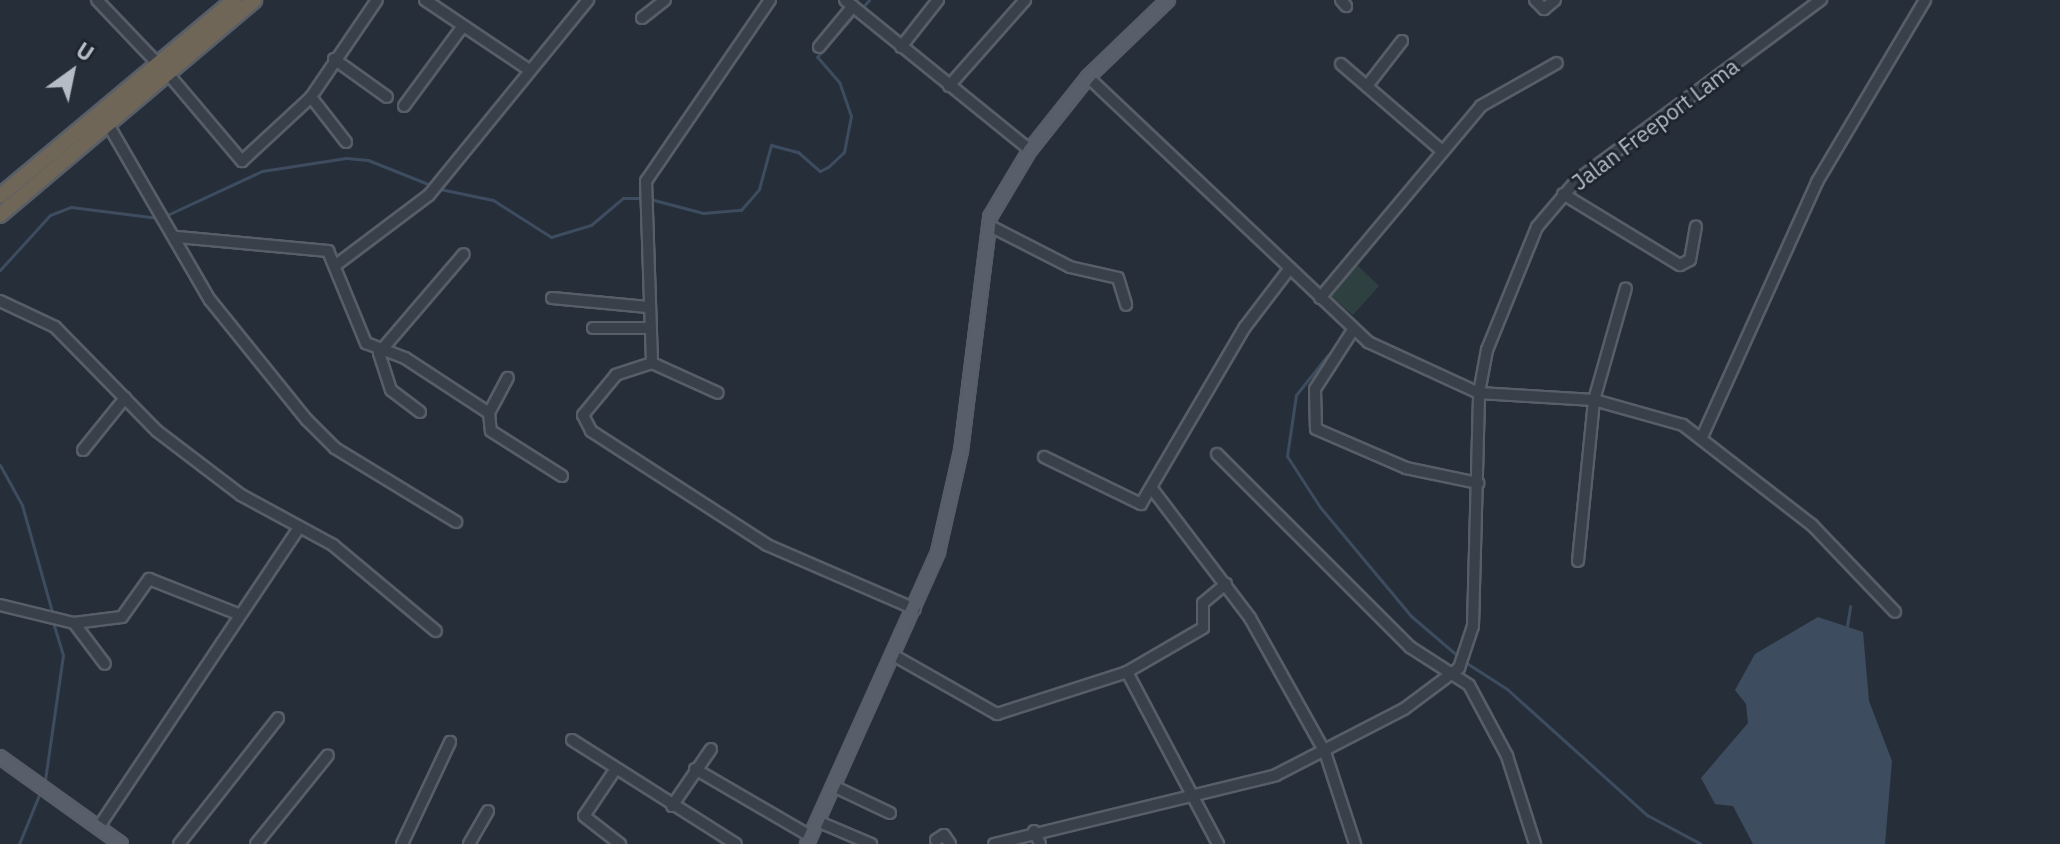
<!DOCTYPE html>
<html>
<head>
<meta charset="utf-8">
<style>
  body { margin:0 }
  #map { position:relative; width:2060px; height:844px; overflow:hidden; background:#262f39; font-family:"IBM Plex Sans",sans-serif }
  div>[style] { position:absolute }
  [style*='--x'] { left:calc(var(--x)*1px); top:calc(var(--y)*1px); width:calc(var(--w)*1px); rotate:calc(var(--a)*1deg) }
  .green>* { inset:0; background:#2e4040 }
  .water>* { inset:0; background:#3e4c60 }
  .stream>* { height:3px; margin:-1.5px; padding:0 1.5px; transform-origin:1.5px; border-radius:1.5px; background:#3e4c60 }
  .roads { filter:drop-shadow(2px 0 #585e68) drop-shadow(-2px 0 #585e68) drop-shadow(0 2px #585e68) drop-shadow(0 -2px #585e68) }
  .minor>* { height:10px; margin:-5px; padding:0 5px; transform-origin:5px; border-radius:5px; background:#39404a }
  .major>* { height:12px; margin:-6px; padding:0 6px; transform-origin:6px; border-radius:6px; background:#585f6a }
  .highway>* { height:14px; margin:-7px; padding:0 7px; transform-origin:7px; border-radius:7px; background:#6f6658 }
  span { translate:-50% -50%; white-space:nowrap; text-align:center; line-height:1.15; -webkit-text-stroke:6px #1f252f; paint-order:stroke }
  .street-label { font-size:22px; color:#b5bcc5 }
  .north { position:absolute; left:32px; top:32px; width:80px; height:80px; -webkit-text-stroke:6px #1f252f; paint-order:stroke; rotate:33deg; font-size:22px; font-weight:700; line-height:32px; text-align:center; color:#b5bcc5 }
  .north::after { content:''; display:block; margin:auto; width:28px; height:36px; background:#b5bcc5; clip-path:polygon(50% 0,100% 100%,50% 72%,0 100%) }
</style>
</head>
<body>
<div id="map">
  <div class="green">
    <i style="clip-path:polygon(1355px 263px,1379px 286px,1353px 315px,1330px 295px)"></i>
  </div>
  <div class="water">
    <i style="clip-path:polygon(1818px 617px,1863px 632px,1869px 701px,1892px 761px,1885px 844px,1753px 844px,1733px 806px,1715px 804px,1701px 778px,1748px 723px,1746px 704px,1735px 690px,1755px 654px)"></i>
  </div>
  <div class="stream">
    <i style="--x:861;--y:9;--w:12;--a:-48"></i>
    <i style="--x:440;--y:189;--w:54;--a:11.7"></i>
    <i style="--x:493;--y:200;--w:69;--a:32.5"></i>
    <i style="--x:551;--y:237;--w:42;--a:-16.7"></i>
    <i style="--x:591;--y:225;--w:42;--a:-40.2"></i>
    <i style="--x:623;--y:198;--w:20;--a:0"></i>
    <i style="--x:650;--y:199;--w:55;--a:14.8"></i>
    <i style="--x:703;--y:213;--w:38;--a:-5"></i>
    <i style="--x:741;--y:210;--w:28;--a:-49"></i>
    <i style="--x:759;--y:189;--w:46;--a:-74.7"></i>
    <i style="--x:771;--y:145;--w:28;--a:15"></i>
    <i style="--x:798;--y:152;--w:29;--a:41"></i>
    <i style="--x:820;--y:171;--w:9;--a:-27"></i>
    <i style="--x:828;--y:167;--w:22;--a:-43"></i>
    <i style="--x:844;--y:152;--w:37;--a:-79"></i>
    <i style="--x:851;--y:116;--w:36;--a:-109"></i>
    <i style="--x:839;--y:82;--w:33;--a:-131"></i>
    <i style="--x:817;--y:57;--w:57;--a:-48.5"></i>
    <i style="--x:165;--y:216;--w:107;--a:-24.9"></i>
    <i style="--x:262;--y:171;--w:85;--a:-8.8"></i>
    <i style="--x:346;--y:158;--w:22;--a:5"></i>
    <i style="--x:368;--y:160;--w:70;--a:21.8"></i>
    <i style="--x:0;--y:270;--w:74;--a:-47.7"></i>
    <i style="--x:50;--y:215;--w:22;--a:-21"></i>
    <i style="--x:71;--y:207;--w:88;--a:7.2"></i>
    <i style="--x:1328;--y:355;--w:51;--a:128.7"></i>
    <i style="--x:1296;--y:395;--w:62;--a:98.4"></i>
    <i style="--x:1287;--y:456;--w:61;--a:57.1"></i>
    <i style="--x:1320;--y:507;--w:142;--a:50.1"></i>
    <i style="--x:1411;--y:616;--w:63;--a:40.5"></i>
    <i style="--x:0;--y:465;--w:46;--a:61.2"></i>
    <i style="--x:22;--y:505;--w:114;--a:74.3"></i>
    <i style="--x:1847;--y:626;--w:20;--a:-81"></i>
    <i style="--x:1465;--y:662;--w:50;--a:32.7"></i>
    <i style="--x:1507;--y:689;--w:188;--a:42"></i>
    <i style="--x:1647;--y:815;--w:61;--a:28.2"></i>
    <i style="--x:45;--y:780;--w:126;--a:-81.8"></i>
    <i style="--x:63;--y:655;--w:34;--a:-107"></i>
    <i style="--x:19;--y:844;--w:53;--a:-67.8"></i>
  </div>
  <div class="roads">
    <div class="minor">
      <i style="--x:97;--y:0;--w:90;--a:46.4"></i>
      <i style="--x:425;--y:0;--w:125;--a:33.9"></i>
      <i style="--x:770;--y:0;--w:219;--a:124.4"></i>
      <i style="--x:646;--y:181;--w:182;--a:88.1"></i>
      <i style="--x:652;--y:363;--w:38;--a:162"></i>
      <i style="--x:616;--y:375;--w:52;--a:129.5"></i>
      <i style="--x:583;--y:415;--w:18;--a:63"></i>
      <i style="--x:591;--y:431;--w:210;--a:32.9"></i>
      <i style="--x:767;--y:545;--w:161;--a:23.4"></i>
      <i style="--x:845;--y:0;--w:238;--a:39"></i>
      <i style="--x:1341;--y:0;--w:8;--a:50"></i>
      <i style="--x:1535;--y:0;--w:13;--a:45"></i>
      <i style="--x:1544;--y:9;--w:14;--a:-39"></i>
      <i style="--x:642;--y:18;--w:29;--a:-38"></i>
      <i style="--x:819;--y:47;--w:53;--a:-50.3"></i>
      <i style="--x:901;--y:47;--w:60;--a:-51.8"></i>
      <i style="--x:334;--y:59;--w:65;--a:35.6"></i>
      <i style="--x:1341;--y:64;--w:132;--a:40.7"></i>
      <i style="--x:169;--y:75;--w:113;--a:49.7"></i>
      <i style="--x:242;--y:161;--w:94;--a:-42.8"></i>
      <i style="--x:311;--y:97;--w:117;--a:-55.8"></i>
      <i style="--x:1088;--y:77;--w:386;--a:43.4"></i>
      <i style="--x:1368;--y:342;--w:122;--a:24.7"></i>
      <i style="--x:1479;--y:393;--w:115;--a:3.5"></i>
      <i style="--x:1594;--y:400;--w:92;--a:15.7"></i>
      <i style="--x:1683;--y:425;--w:163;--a:37.8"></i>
      <i style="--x:1812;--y:525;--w:120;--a:46.3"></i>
      <i style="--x:949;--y:86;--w:115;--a:-48.5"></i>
      <i style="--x:1367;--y:86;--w:57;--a:-52.1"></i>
      <i style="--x:311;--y:97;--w:57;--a:52.1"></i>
      <i style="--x:404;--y:106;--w:99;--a:-53.6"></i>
      <i style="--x:109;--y:126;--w:201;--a:59.9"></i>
      <i style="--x:210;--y:300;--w:154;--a:51.1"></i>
      <i style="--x:307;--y:420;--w:40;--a:45"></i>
      <i style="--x:335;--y:448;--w:142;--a:31.4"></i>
      <i style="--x:1563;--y:194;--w:137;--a:31.3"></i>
      <i style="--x:1680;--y:265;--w:11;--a:-27"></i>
      <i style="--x:1690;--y:260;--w:34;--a:-80"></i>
      <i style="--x:988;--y:225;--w:92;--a:27.1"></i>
      <i style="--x:1070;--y:267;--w:49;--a:12.9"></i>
      <i style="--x:1118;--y:278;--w:28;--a:73"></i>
      <i style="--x:177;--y:237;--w:152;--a:5.3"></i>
      <i style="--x:328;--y:251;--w:100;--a:67.6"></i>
      <i style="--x:366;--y:343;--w:42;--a:21"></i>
      <i style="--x:405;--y:358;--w:100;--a:33.2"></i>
      <i style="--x:489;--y:413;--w:18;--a:84"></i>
      <i style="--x:491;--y:431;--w:84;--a:32.4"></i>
      <i style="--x:336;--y:265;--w:116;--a:-37"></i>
      <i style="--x:429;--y:195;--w:252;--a:-50.8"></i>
      <i style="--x:552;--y:298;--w:96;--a:5.4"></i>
      <i style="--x:1320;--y:298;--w:251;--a:-50"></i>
      <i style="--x:1481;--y:106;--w:87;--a:-29.5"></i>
      <i style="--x:0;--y:301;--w:61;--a:25.3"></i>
      <i style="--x:55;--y:327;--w:146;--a:45.6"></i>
      <i style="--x:157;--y:431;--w:106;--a:37.3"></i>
      <i style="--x:241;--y:495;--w:105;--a:28.5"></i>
      <i style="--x:333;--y:545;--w:134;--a:39.9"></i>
      <i style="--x:593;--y:328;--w:55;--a:0"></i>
      <i style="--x:1353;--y:330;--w:70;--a:122.8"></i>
      <i style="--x:1315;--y:389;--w:40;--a:88.6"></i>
      <i style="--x:1316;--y:429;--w:98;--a:23.4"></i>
      <i style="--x:1406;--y:468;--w:74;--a:11.8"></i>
      <i style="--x:652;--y:363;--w:72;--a:24.4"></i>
      <i style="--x:420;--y:412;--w:36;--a:-143"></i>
      <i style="--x:391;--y:390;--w:39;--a:-108"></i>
      <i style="--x:379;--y:353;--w:130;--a:-49.4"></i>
      <i style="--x:489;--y:413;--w:40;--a:-62"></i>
      <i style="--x:1702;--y:437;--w:280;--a:-65.7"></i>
      <i style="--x:1817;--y:182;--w:212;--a:-59.3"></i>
      <i style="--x:83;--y:450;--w:67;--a:-51.1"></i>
      <i style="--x:1217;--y:454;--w:273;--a:45"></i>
      <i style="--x:1410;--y:647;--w:70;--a:32.8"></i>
      <i style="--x:1469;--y:685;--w:81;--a:61.8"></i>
      <i style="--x:1507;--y:756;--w:92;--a:72.3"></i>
      <i style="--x:1044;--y:457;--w:108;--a:25.9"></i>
      <i style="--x:1141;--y:504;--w:205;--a:-59.6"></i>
      <i style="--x:1245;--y:327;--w:74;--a:-52.7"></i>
      <i style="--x:1153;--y:490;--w:161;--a:52.8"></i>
      <i style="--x:1250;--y:618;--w:154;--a:60.8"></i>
      <i style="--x:1325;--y:752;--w:97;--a:71.9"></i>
      <i style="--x:1578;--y:561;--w:162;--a:-84.3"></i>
      <i style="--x:1594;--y:400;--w:116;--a:-74.1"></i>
      <i style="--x:0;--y:605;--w:76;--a:13.7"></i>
      <i style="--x:74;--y:623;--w:48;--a:-7.1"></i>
      <i style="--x:122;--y:617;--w:47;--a:-54.6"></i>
      <i style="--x:149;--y:579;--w:96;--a:21.5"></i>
      <i style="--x:74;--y:623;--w:51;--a:52.9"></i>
      <i style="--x:893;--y:655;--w:120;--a:29.6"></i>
      <i style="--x:997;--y:714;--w:137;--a:-17.9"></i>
      <i style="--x:1127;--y:672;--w:195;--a:62.1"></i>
      <i style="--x:1127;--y:672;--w:88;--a:-30.1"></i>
      <i style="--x:1203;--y:628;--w:25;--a:-90"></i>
      <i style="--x:1203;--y:603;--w:30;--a:-40"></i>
      <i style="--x:572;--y:740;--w:194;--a:32.4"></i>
      <i style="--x:695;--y:769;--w:133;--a:30.2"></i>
      <i style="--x:615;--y:770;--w:55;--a:124"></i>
      <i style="--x:584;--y:816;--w:46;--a:37.9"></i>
      <i style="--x:833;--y:786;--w:63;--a:25.3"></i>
      <i style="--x:672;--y:806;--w:69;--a:-55.6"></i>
      <i style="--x:817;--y:821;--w:59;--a:23.1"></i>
      <i style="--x:98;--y:828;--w:361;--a:-56.2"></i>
      <i style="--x:1034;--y:831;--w:14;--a:65"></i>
      <i style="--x:936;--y:840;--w:9;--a:-32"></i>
      <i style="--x:944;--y:835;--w:11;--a:56"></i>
      <i style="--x:179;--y:844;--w:160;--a:-51.8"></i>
      <i style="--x:256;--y:844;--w:114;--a:-51"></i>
      <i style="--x:402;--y:844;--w:113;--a:-64.8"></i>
      <i style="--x:469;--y:844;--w:38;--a:-60"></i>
      <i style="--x:994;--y:844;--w:290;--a:-13.7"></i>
      <i style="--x:1276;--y:775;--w:144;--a:-27.3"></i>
      <i style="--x:1404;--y:709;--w:69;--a:-36.7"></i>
      <i style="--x:1459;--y:668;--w:44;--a:-71.6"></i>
      <i style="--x:1473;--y:626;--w:233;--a:-88.5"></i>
      <i style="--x:1479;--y:393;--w:44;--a:-79.5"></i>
      <i style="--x:1487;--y:350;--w:133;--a:-67.9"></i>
      <i style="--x:1537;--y:227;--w:60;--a:-49.7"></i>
      <i style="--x:1576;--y:181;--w:305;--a:-36.5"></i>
    </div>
    <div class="major">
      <i style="--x:0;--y:757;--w:149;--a:35.7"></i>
      <i style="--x:807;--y:844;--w:320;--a:-65.8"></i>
      <i style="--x:938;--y:552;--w:104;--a:-77.2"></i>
      <i style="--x:961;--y:451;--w:236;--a:-82.9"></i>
      <i style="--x:990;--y:217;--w:78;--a:-59.2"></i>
      <i style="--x:1030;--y:150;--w:93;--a:-51.5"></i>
      <i style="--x:1088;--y:77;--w:111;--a:-43.9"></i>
    </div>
    <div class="highway">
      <i style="--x:0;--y:196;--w:305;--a:-39.9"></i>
      <i style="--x:0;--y:215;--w:333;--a:-40.2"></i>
    </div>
  </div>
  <div class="street-label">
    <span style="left:1655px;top:124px;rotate:-37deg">Jalan Freeport Lama</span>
  </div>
  <div class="north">U</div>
</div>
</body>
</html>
